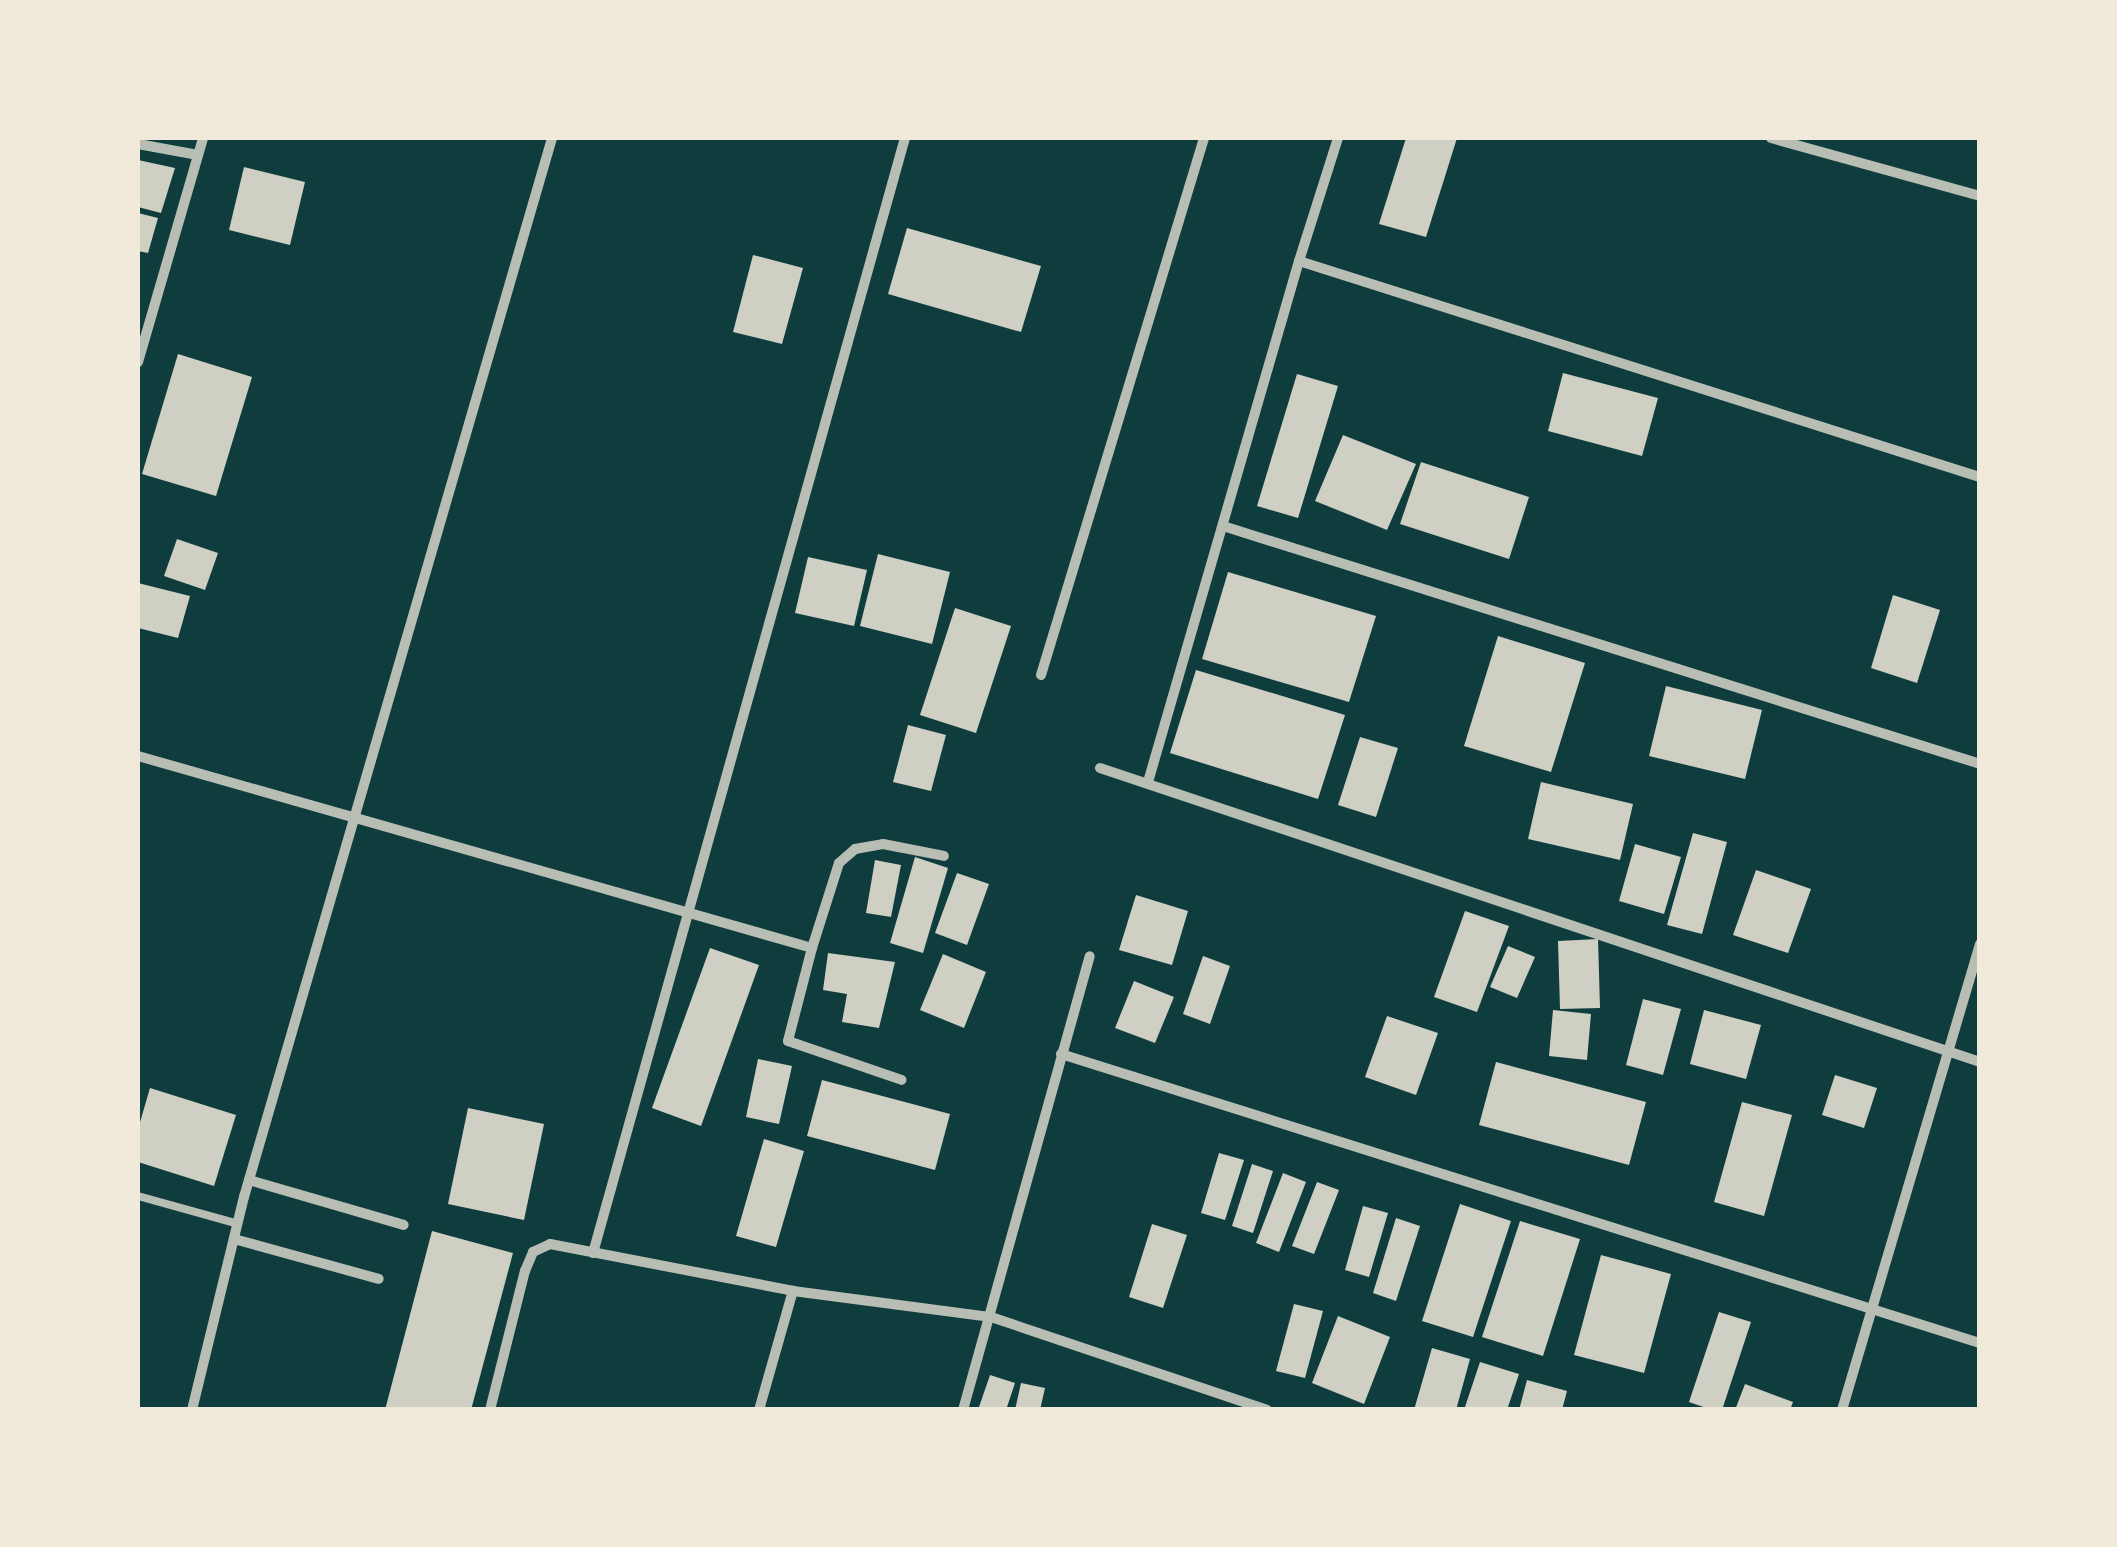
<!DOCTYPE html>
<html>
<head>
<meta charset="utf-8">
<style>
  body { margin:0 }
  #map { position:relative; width:2117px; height:1547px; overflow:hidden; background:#0f3d3e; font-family:"Roboto Condensed",sans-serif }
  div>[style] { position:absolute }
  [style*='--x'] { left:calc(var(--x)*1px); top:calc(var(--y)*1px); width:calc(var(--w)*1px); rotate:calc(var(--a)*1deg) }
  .building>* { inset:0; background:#cfcfc3 }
  .service>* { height:8px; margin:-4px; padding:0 4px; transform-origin:4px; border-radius:4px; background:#b8beb3 }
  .minor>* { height:10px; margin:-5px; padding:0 5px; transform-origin:5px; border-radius:5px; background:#b8beb3 }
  span { translate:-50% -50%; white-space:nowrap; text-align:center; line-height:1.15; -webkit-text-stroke:9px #f1e9da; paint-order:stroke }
  .frame { position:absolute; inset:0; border:140px solid #f1e9da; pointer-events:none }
</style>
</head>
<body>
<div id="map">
  <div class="building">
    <i style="clip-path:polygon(1406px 138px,1457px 138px,1426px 237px,1379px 224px)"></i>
    <i style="clip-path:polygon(138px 160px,175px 168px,161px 213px,138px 207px)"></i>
    <i style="clip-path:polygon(244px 167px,305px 182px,290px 245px,229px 230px)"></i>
    <i style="clip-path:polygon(138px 213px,158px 218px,148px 253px,138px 251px)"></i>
    <i style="clip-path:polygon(907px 228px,1041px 266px,1021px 332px,888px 294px)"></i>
    <i style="clip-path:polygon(753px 255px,803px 268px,782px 344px,733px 332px)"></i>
    <i style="clip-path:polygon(178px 354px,252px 377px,216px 496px,142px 474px)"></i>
    <i style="clip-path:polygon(1563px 373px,1658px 398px,1642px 456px,1548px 431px)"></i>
    <i style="clip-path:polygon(1297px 374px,1338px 386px,1298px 518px,1257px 506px)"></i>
    <i style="clip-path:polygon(1343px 435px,1416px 464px,1387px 530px,1315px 501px)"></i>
    <i style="clip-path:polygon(1421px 462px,1529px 497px,1509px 559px,1400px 524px)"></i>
    <i style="clip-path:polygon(177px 539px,218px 553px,205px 590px,164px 576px)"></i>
    <i style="clip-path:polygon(878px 554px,950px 572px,932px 644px,860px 626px)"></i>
    <i style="clip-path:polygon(808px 557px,867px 570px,854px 626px,795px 613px)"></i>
    <i style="clip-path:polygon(1228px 572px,1376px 616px,1349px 702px,1202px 659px)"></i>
    <i style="clip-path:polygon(138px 583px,190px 596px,178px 638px,138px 628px)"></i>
    <i style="clip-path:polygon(1893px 595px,1940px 610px,1917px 683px,1871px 668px)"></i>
    <i style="clip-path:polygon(955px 608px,1011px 626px,976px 733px,920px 715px)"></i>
    <i style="clip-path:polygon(1498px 636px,1585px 663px,1551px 772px,1464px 746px)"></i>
    <i style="clip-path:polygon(1196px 670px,1345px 715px,1318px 799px,1170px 753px)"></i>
    <i style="clip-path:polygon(1666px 686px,1762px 710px,1745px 779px,1649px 756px)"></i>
    <i style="clip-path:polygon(908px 725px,946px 735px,931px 791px,893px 782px)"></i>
    <i style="clip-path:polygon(1360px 737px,1398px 748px,1376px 817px,1338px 805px)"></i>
    <i style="clip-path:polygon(1541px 782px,1633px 804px,1620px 860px,1528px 839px)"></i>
    <i style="clip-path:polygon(1693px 833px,1727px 842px,1702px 934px,1667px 925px)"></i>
    <i style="clip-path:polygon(1635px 844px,1681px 857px,1664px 914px,1619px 901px)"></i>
    <i style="clip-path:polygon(915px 857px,948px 868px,923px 953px,890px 943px)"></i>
    <i style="clip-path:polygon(875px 860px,901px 865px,891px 917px,866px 913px)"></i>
    <i style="clip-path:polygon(1756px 870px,1811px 889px,1788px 953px,1733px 935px)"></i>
    <i style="clip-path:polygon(957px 873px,989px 884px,967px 945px,935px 933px)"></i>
    <i style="clip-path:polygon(1136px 895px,1188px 911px,1172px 965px,1119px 950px)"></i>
    <i style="clip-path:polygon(1465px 911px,1509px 926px,1477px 1012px,1434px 997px)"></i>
    <i style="clip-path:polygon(1598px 939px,1600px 1008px,1560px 1009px,1558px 941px)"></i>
    <i style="clip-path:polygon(1508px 946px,1535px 957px,1517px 998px,1490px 987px)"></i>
    <i style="clip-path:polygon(710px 948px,759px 965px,701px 1126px,652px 1108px)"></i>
    <i style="clip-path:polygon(828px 953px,895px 962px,879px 1028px,842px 1022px,847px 994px,823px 990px)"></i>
    <i style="clip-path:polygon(943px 954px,986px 972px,964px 1028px,920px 1010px)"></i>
    <i style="clip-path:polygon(1203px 956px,1230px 966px,1210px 1024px,1183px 1014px)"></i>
    <i style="clip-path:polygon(1134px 981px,1174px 997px,1155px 1043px,1115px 1028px)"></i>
    <i style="clip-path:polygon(1643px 999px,1681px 1009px,1663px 1075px,1626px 1065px)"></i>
    <i style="clip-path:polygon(1553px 1010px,1591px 1014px,1587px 1060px,1549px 1056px)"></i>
    <i style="clip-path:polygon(1704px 1010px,1761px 1025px,1746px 1079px,1690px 1064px)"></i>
    <i style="clip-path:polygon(1387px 1016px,1438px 1033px,1416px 1095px,1365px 1077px)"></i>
    <i style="clip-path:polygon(758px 1059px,792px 1066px,779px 1124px,746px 1117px)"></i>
    <i style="clip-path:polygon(1496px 1062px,1646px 1102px,1629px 1165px,1479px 1125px)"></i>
    <i style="clip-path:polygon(1835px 1075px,1877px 1088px,1864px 1128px,1822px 1115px)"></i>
    <i style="clip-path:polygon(822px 1080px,950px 1114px,935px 1170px,807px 1136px)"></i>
    <i style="clip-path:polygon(150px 1088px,236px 1115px,214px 1186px,138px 1162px,138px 1129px)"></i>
    <i style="clip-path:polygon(1742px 1102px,1792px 1115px,1764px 1216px,1714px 1202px)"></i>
    <i style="clip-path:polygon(468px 1108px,544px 1124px,524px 1220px,448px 1204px)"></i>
    <i style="clip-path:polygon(764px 1139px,804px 1151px,776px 1247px,736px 1236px)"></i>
    <i style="clip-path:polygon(1219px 1153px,1244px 1160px,1225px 1220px,1201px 1213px)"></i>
    <i style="clip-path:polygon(1252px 1164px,1273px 1171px,1253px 1233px,1232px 1226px)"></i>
    <i style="clip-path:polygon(1283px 1173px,1306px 1182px,1279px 1252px,1256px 1243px)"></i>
    <i style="clip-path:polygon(1317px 1182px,1339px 1190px,1314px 1254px,1292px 1246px)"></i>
    <i style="clip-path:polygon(1460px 1204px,1511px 1221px,1473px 1337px,1422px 1321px)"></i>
    <i style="clip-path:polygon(1363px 1206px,1388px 1213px,1369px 1277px,1345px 1270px)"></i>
    <i style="clip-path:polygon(1396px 1218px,1420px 1226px,1396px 1301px,1373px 1293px)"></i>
    <i style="clip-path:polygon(1520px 1221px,1580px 1239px,1543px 1356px,1482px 1337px)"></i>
    <i style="clip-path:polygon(1152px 1224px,1187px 1235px,1163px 1308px,1129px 1297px)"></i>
    <i style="clip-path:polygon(432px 1231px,513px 1253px,471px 1410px,385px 1410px)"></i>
    <i style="clip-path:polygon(1601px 1255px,1671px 1274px,1644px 1373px,1574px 1355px)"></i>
    <i style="clip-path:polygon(1294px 1304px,1323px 1311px,1305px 1378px,1276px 1371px)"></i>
    <i style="clip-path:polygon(1719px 1312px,1751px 1322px,1722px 1410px,1712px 1410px,1689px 1402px)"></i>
    <i style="clip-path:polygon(1338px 1316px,1390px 1337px,1364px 1404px,1312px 1383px)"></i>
    <i style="clip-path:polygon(1432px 1348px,1470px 1359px,1456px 1410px,1414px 1410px)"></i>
    <i style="clip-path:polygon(1480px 1362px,1519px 1374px,1507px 1410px,1464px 1410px)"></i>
    <i style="clip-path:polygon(990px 1375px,1015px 1383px,1006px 1410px,978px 1410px)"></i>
    <i style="clip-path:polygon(1527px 1380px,1567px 1391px,1562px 1410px,1519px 1410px)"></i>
    <i style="clip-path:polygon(1021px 1383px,1045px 1388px,1040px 1410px,1015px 1410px)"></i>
    <i style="clip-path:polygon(1745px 1384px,1793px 1402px,1790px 1410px,1735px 1410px)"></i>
  </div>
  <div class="service">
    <i style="--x:138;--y:1196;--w:104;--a:15.6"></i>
  </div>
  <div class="minor">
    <i style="--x:1771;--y:138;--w:217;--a:15.5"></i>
    <i style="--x:138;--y:144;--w:61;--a:10.4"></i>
    <i style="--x:1299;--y:261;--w:129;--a:-72.4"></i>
    <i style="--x:138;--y:362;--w:233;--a:-73.8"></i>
    <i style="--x:1223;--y:526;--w:794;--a:17.45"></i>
    <i style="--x:1041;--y:675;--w:561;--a:-73.11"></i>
    <i style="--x:138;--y:756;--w:701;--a:15.9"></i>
    <i style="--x:812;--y:948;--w:89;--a:-72.4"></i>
    <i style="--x:839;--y:863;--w:21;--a:-41"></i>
    <i style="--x:855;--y:849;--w:28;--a:-10"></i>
    <i style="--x:883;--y:844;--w:62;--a:11.1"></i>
    <i style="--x:1100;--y:768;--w:928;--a:18.47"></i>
    <i style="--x:1148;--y:782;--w:542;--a:-73.84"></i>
    <i style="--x:1299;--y:261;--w:714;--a:17.6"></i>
    <i style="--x:812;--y:948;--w:96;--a:104.5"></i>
    <i style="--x:788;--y:1041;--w:120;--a:18.9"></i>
    <i style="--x:1061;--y:1054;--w:963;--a:17.46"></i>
    <i style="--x:249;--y:1180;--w:161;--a:16.2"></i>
    <i style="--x:234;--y:1239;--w:150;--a:15.4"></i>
    <i style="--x:593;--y:1253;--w:1158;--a:-74.37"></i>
    <i style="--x:192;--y:1410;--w:219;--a:-76.3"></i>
    <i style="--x:244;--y:1197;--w:1103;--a:-73.78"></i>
    <i style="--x:490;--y:1410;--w:143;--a:-75.9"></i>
    <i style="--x:525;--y:1271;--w:21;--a:-67"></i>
    <i style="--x:533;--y:1252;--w:19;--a:-25"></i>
    <i style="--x:550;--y:1244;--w:248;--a:10.9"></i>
    <i style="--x:793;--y:1291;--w:200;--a:7.5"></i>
    <i style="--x:991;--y:1317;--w:291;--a:18.6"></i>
    <i style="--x:759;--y:1410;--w:124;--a:-74.1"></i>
    <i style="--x:963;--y:1410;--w:471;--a:-74.4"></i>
    <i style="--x:1842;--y:1410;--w:486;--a:-73.5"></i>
  </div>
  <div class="frame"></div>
</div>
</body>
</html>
